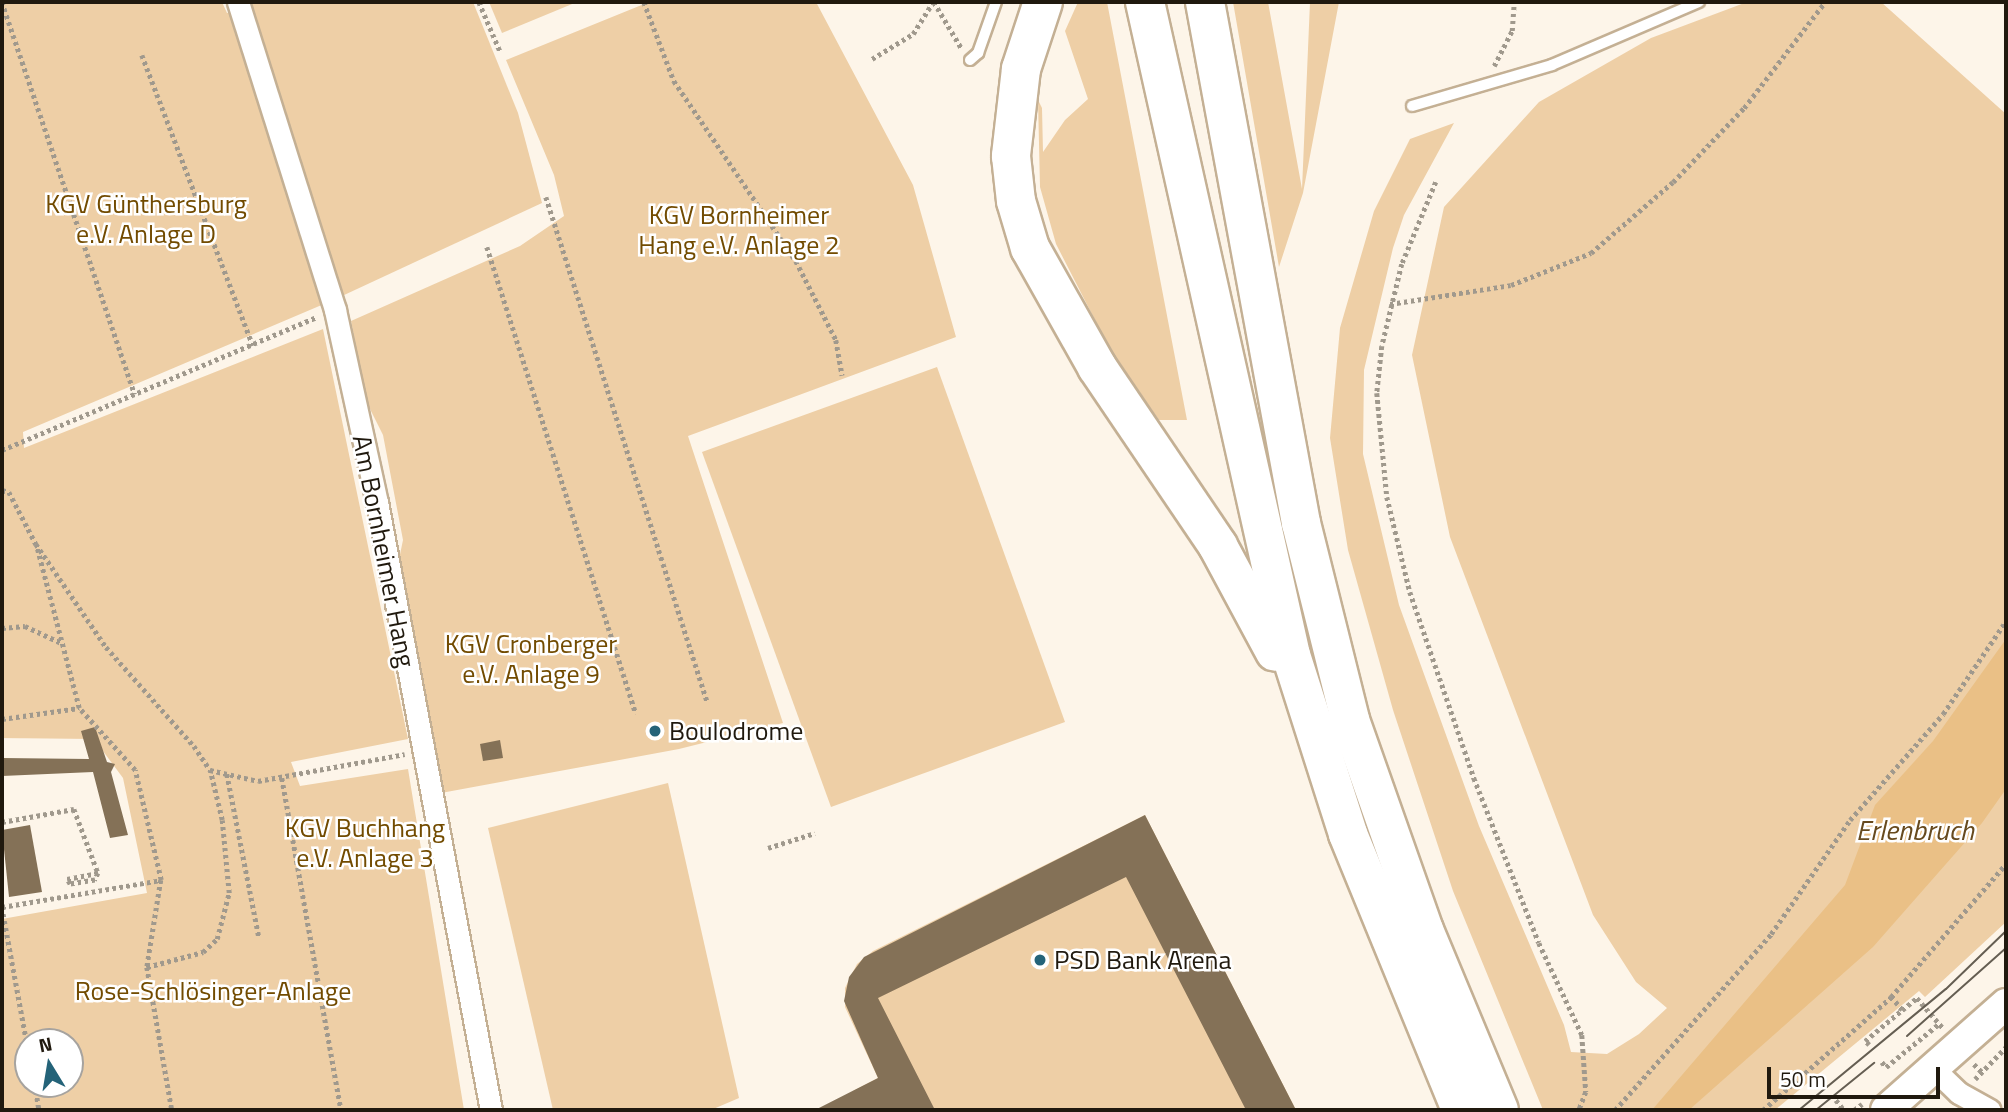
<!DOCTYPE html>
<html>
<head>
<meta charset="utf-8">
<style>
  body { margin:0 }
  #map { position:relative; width:2008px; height:1112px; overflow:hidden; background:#fdf5e9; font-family:"Titillium Web",sans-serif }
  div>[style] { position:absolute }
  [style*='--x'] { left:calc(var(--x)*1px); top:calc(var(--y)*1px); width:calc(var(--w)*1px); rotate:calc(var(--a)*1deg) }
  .green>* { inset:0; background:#eecfa6 }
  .water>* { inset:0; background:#eac086 }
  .building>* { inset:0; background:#847157 }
  .path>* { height:4.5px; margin-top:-2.25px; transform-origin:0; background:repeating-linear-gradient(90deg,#a0998d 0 3.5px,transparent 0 7px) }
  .roads { filter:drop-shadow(2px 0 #c4b094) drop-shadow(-2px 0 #c4b094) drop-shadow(0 2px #c4b094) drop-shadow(0 -2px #c4b094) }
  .service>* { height:10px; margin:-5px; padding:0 5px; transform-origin:5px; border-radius:5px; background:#fff }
  .minor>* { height:21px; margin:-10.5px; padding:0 10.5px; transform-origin:10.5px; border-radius:10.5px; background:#fff }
  .secondary>* { height:30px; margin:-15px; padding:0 15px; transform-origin:15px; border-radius:15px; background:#fff }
  .motorway>* { height:38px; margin:-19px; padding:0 19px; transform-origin:19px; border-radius:19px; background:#fff }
  .tram>* { height:2px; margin:-1px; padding:0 1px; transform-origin:1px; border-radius:1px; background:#655e52 }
  .dots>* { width:19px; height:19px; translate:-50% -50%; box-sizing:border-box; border:4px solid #fff; border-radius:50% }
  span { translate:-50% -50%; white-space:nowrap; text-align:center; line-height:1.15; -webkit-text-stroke:5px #fff; paint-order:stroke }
  .park-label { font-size:26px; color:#724b00 }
  .street-label { font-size:26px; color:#20190e }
  .poi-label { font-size:26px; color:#20190e }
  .left { translate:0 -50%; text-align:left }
  .water-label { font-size:28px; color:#674a1e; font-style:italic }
  .frame { position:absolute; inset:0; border:4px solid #20190e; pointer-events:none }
  .north { position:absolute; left:14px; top:1028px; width:70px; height:70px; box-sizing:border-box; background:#fff; border:2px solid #a6a39f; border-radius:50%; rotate:349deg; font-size:19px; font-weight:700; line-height:28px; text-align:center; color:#20190e }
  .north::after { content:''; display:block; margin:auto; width:24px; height:32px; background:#246379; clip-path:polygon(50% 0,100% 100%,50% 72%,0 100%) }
  .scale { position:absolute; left:1767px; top:1067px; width:173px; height:32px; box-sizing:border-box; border:4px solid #20190e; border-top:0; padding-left:9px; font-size:21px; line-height:24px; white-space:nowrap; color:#20190e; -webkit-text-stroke:5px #fff; paint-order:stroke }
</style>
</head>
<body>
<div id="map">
  <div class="green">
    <i style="clip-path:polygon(evenodd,2px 2px,222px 2px,227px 13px,232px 12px,324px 304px,23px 432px,24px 448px,323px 329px,408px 739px,291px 762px,300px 786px,408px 769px,464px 1110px,2px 1110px,2px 919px,147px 893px,123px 778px,94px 739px,2px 738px,2px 2px,28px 1042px,70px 1042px,70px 1084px,28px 1084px,28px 1042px)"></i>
    <i style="clip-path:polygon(248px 2px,473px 2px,518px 113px,542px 203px,342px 296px)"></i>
    <i style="clip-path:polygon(489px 2px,577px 2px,502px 33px)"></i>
    <i style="clip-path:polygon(649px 2px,816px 2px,913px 185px,956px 337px,688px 436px,783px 723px,679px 749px,441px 793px,397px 569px,403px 540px,383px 435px,367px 403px,351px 321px,520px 246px,564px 216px,554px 175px,506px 60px)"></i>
    <i style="clip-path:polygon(1078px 2px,1107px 2px,1187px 420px,1159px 420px,1117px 363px,1056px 244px,1040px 187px,1038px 100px,1042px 108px,1043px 152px,1065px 120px,1088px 99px,1065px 31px)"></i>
    <i style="clip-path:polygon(1233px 2px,1268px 2px,1302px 189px,1310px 2px,1339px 2px,1303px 193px,1279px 267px)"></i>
    <i style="clip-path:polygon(1747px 2px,1881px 2px,2006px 114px,2006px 922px,1925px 997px,1919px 991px,1775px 1110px,1543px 1110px,1453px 891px,1393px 710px,1348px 550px,1330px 438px,1340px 328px,1374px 211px,1410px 139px,1454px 123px,1404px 215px,1393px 248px,1364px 370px,1363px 454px,1399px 605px,1479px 826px,1564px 1025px,1571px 1052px,1607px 1054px,1639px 1034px,1667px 1008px,1636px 982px,1593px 915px,1450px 537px,1412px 355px,1444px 207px,1539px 102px,1651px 38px)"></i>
    <i style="clip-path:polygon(937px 367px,1065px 722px,831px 807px,702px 452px)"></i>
    <i style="clip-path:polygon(668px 783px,739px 1098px,711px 1110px,553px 1110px,488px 828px)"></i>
    <i style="clip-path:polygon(1145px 815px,1296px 1110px,863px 1110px,853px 1091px,878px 1078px,845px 1007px,845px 988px,857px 964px,873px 951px)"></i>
  </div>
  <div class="water">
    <i style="clip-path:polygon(2006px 639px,2006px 789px,1982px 823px,1873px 947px,1689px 1110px,1652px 1110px,1845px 885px,1875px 805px,1933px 741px)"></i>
  </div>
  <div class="building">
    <i style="clip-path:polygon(95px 727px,107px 762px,115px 764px,111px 772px,128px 835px,110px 838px,93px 772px,2px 776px,2px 758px,89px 759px,81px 731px)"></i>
    <i style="clip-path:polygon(500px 740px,503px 758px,483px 761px,480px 744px)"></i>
    <i style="clip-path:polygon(1145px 815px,1296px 1110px,1246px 1110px,1126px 877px,878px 998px,935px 1110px,815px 1110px,878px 1078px,844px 1001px,849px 977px,864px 957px)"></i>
    <i style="clip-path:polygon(30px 825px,42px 892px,9px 897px,2px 830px)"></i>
  </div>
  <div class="path">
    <i style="--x:2;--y:2;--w:414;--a:71.3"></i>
    <i style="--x:479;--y:2;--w:53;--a:66.8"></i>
    <i style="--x:644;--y:2;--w:85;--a:69.2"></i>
    <i style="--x:674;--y:81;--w:217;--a:55.9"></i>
    <i style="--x:796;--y:261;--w:89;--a:63.1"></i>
    <i style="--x:836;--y:340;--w:36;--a:80"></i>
    <i style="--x:934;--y:2;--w:55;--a:59.2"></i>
    <i style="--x:142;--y:55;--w:311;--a:69.1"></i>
    <i style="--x:872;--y:59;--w:48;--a:-31.4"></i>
    <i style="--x:913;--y:34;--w:38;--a:-58"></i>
    <i style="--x:1494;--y:66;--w:39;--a:-63"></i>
    <i style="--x:1512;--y:31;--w:29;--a:-86"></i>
    <i style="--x:1436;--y:182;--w:89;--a:112.5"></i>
    <i style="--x:1402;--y:264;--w:84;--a:103.7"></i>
    <i style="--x:1382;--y:346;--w:47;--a:96.1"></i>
    <i style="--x:1377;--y:393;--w:104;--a:84.5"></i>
    <i style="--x:1387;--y:497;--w:98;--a:76.4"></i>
    <i style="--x:1410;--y:592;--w:197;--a:71"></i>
    <i style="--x:1474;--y:778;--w:177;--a:68.5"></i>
    <i style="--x:1539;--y:943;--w:102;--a:64.9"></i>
    <i style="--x:1582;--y:1035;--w:57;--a:86"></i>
    <i style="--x:1586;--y:1092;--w:19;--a:111"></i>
    <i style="--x:546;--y:197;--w:529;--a:72.28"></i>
    <i style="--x:487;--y:247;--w:490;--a:72.3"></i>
    <i style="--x:1390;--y:304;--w:122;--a:-8.9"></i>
    <i style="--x:1511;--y:285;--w:86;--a:-21.8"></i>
    <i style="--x:1591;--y:253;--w:108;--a:-40.9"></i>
    <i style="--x:1673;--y:182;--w:103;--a:-46.2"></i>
    <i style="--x:1744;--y:108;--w:133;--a:-52.6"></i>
    <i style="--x:2;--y:450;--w:342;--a:-22.9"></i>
    <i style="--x:2;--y:490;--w:7;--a:16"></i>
    <i style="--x:9;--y:492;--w:59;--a:62.6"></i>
    <i style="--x:36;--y:544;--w:125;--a:55.8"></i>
    <i style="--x:106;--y:647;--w:132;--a:48.4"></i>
    <i style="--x:194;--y:746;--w:29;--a:56"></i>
    <i style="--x:210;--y:770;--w:49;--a:12.9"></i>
    <i style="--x:258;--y:781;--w:149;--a:-10.4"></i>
    <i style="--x:2;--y:628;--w:23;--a:-5"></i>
    <i style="--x:25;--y:626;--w:40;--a:25"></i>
    <i style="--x:2;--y:719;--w:78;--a:-8.1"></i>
    <i style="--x:227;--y:774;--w:166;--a:78.9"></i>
    <i style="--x:282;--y:778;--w:337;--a:79.9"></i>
    <i style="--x:2;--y:822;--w:73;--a:-10.2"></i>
    <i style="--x:74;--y:809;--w:68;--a:69.4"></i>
    <i style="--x:98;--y:873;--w:8;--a:113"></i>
    <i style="--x:95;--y:880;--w:25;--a:171"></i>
    <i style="--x:70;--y:884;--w:6;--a:-121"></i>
    <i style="--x:67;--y:879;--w:32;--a:-11"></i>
    <i style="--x:768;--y:848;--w:49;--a:-17.7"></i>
    <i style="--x:161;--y:880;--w:88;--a:99.1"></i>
    <i style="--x:147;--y:967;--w:145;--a:80.1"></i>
    <i style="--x:2;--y:907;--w:161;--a:-9.6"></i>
    <i style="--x:161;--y:880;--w:113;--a:-103.3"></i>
    <i style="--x:135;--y:770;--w:84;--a:-132.1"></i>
    <i style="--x:79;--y:708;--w:165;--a:-104.7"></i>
    <i style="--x:2;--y:907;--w:143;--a:79.6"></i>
    <i style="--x:147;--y:967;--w:58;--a:-15"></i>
    <i style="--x:203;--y:952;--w:19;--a:-43"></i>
    <i style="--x:217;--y:939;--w:48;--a:-75.4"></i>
    <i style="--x:229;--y:893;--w:73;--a:-95.5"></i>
    <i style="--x:222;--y:820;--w:51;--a:-103.5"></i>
    <i style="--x:1902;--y:1010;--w:19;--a:-39"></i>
    <i style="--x:1917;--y:998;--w:40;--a:49"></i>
    <i style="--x:1869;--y:1045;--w:6;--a:-135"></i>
    <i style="--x:1865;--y:1041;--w:48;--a:-40"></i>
    <i style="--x:1902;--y:1010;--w:17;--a:-130"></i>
    <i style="--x:1882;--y:1062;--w:6;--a:51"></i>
    <i style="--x:1886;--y:1067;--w:70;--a:-39.2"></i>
    <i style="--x:1974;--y:1064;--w:13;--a:45"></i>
    <i style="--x:1975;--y:1079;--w:45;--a:-45.9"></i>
    <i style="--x:35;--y:1084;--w:26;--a:81"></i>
    <i style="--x:1836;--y:1100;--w:13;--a:51"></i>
    <i style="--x:1615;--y:1110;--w:235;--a:-48.4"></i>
    <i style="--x:1771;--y:934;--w:139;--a:-55.3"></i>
    <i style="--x:1850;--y:820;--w:141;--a:-48.7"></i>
    <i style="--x:1943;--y:714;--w:112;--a:-55.9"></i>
    <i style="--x:1763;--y:1110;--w:171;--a:-41.4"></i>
    <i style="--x:1891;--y:997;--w:176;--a:-49.2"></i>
    <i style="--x:1854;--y:1110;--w:10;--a:-37"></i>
  </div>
  <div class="roads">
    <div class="service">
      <i style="--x:970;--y:60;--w:11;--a:-41"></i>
      <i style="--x:978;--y:53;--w:54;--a:-70.6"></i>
      <i style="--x:1412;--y:106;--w:146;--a:-16.3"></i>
      <i style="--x:1552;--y:65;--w:160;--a:-23.2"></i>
    </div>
    <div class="minor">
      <i style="--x:238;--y:2;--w:323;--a:72.5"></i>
      <i style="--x:335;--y:310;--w:197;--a:77.7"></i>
      <i style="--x:377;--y:502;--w:619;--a:79.38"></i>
      <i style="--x:1935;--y:1070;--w:33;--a:44"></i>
      <i style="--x:1959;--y:1093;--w:35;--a:29"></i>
    </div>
    <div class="secondary">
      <i style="--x:1886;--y:1110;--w:160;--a:-41.5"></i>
    </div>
    <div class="motorway">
      <i style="--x:1043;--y:2;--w:71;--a:108.2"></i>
      <i style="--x:1021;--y:69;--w:88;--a:96.6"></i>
      <i style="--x:1011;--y:156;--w:45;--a:83.7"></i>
      <i style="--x:1016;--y:201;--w:49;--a:73.4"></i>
      <i style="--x:1030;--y:248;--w:137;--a:60.6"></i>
      <i style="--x:1097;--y:367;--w:216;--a:55.9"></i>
      <i style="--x:1218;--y:546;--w:120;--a:61.7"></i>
      <i style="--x:1145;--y:2;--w:669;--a:77.4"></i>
      <i style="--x:1291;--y:655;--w:188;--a:72.3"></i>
      <i style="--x:1348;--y:834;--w:298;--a:67.7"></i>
      <i style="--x:1205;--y:2;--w:530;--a:79.56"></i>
      <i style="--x:1301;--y:523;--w:203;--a:76"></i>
      <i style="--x:1350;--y:720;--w:223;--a:70.6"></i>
      <i style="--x:1424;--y:930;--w:195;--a:67.4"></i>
    </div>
  </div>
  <div class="tram">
    <i style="--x:1907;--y:1036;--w:132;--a:-41.6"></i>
    <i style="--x:1799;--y:1110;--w:190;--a:-39.5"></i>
    <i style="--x:1946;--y:989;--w:83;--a:-44"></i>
    <i style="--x:1816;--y:1110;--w:75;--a:-39"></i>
  </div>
  <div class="dots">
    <i style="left:655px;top:731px;background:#246379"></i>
    <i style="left:1040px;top:960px;background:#246379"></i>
  </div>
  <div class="park-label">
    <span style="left:146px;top:219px">KGV Günthersburg<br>e.V. Anlage D</span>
    <span style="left:739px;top:230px">KGV Bornheimer<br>Hang e.V. Anlage 2</span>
    <span style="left:531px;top:659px">KGV Cronberger<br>e.V. Anlage 9</span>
    <span style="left:365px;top:843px">KGV Buchhang<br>e.V. Anlage 3</span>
    <span style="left:213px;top:991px">Rose-Schlösinger-Anlage</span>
  </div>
  <div class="street-label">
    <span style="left:384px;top:551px;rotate:79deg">Am Bornheimer Hang</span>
  </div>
  <div class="poi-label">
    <span class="left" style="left:669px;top:731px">Boulodrome</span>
    <span class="left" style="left:1054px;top:960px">PSD Bank Arena</span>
  </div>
  <div class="water-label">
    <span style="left:1915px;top:830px">Erlenbruch</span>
  </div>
  <div class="frame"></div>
  <div class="north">N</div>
  <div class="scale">50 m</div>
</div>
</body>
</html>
